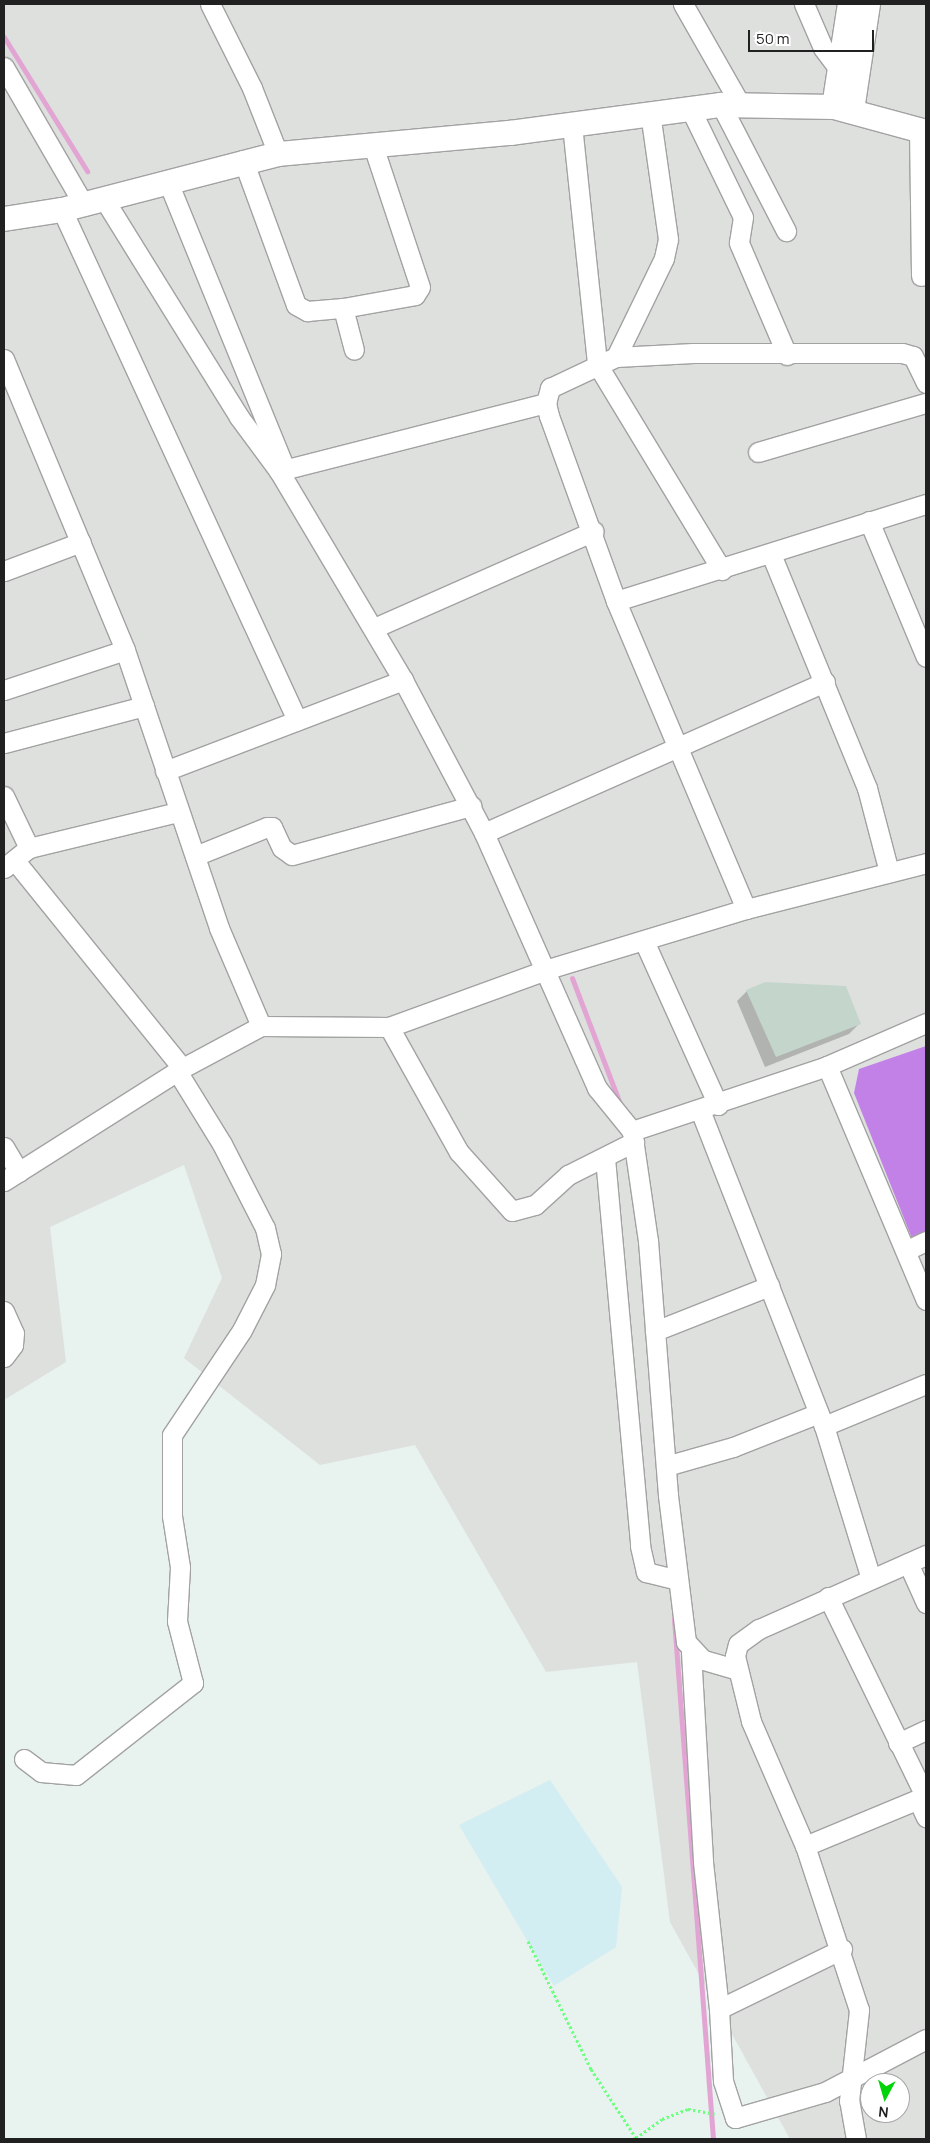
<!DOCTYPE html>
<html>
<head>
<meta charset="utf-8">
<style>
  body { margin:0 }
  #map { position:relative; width:930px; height:2143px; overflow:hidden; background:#e8f2ef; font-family:Manrope,sans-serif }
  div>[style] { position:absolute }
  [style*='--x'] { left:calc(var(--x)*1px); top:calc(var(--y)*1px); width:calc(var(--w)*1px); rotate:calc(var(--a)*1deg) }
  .residential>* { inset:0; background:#dee0de }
  .farmland>* { inset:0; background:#d2eef2 }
  .pitch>* { inset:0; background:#c281e6 }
  .shadow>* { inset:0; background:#0003 }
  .stream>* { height:5px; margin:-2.5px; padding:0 2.5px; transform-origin:2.5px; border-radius:2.5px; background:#e2a5d3 }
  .building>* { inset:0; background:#c4d6cc }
  .path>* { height:3px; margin-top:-1.5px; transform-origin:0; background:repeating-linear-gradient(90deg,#6cff80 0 2.5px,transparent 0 5px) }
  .roads { filter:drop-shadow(1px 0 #a2a2a2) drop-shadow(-1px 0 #a2a2a2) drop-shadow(0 1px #a2a2a2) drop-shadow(0 -1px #a2a2a2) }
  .minor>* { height:19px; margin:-9.5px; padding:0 9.5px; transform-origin:9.5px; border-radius:9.5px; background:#fff }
  .tertiary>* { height:24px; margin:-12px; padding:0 12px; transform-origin:12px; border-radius:12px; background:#fff }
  span { translate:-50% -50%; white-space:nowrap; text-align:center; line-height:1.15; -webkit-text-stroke:5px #fff; paint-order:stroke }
  .frame { position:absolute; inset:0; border:5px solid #212121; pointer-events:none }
  .north { position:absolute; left:860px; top:2073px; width:50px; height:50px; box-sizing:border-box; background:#fff; border:1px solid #a6a6a6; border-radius:50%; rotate:186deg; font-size:14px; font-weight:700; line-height:20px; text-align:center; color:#212121 }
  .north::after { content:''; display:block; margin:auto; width:18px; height:22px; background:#00d307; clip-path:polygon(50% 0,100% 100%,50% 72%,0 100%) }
  .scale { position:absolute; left:748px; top:30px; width:126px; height:22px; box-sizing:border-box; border:2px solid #212121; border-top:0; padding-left:6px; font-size:15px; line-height:18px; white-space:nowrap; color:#212121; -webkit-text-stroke:4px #fff; paint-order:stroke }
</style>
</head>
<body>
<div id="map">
  <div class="residential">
    <i style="clip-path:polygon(evenodd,4px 4px,926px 4px,926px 2139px,790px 2139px,670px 1922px,637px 1662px,546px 1672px,415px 1445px,320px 1465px,184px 1358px,222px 1278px,184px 1165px,50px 1227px,66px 1362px,4px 1400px,4px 4px,870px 2083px,900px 2083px,900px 2113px,870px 2113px,870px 2083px)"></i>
  </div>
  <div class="farmland">
    <i style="clip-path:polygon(550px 1780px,622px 1887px,616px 1947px,554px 1986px,459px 1825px)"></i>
  </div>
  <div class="pitch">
    <i style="clip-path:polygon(926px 1046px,926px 1235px,913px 1241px,854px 1093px,859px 1069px)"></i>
  </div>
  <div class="shadow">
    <i style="clip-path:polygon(747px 991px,859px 1024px,849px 1034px,765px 1067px,737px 1001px)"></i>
  </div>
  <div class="stream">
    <i style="--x:4;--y:37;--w:158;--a:58.2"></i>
    <i style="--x:572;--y:978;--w:137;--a:69.1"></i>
    <i style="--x:674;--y:1619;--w:521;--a:85.71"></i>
  </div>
  <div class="building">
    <i style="clip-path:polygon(765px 982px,846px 986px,861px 1024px,776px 1057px,746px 990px)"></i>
  </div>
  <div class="path">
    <i style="--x:528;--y:1941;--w:143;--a:63.8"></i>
    <i style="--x:591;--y:2069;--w:82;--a:56.9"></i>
    <i style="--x:636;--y:2138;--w:32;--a:-36"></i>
    <i style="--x:662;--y:2119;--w:28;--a:-21"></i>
    <i style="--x:688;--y:2109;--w:27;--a:10"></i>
  </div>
  <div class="roads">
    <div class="minor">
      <i style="--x:210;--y:4;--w:94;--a:63.4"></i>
      <i style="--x:252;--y:88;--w:71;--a:68.5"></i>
      <i style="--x:683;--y:4;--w:115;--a:60.3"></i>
      <i style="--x:804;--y:4;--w:48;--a:66.6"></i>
      <i style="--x:823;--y:48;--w:26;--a:53"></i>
      <i style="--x:4;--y:67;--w:160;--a:59.9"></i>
      <i style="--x:721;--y:105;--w:142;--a:62.7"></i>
      <i style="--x:690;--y:108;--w:121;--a:64.1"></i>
      <i style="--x:743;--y:217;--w:26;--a:99"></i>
      <i style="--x:739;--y:243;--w:122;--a:66.8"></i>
      <i style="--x:572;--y:125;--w:240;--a:84"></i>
      <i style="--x:597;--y:364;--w:241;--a:58.8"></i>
      <i style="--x:919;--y:130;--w:146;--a:89.2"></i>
      <i style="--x:243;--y:160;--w:154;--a:69.9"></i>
      <i style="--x:296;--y:305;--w:13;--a:29"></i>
      <i style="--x:307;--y:311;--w:36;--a:-5"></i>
      <i style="--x:343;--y:308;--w:73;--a:-10.2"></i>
      <i style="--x:415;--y:295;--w:9;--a:-58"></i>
      <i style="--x:420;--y:287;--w:149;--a:-108.4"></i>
      <i style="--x:168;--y:182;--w:307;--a:67.8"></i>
      <i style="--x:104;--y:199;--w:256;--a:58.2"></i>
      <i style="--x:239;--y:417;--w:67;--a:53.5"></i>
      <i style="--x:279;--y:471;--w:243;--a:59.3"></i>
      <i style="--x:403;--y:680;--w:173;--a:62.1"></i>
      <i style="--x:484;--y:833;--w:279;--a:66.1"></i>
      <i style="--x:597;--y:1088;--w:55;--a:50.9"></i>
      <i style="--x:62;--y:210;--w:562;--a:65.26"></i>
      <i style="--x:343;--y:308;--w:43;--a:75.3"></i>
      <i style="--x:616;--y:357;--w:110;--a:-64.1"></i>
      <i style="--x:664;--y:258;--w:19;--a:-78"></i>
      <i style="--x:668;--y:239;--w:127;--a:-98.1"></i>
      <i style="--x:4;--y:359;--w:315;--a:67.4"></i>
      <i style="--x:125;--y:650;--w:293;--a:71.3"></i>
      <i style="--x:219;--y:928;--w:107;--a:66.8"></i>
      <i style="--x:758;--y:452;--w:175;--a:-16.3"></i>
      <i style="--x:279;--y:471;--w:276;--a:-14.3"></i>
      <i style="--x:869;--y:521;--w:147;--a:67.3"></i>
      <i style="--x:771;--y:554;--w:253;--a:67.7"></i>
      <i style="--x:867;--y:788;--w:87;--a:75.3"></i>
      <i style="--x:4;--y:571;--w:82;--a:-20.6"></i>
      <i style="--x:616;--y:601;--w:325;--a:-17.4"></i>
      <i style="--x:374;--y:628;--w:240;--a:-23.8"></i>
      <i style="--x:4;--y:690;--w:127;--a:-18.3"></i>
      <i style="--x:4;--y:743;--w:145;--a:-14.8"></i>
      <i style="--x:165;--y:771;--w:255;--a:-20.9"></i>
      <i style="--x:4;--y:796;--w:58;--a:64.3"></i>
      <i style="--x:484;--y:833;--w:373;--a:-23.9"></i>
      <i style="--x:195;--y:856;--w:78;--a:-21.9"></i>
      <i style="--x:267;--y:827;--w:5;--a:0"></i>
      <i style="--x:272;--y:827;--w:23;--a:65"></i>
      <i style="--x:282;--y:848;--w:12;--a:35"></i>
      <i style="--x:292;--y:855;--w:186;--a:-15.3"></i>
      <i style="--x:16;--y:862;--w:265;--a:51.1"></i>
      <i style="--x:4;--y:868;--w:32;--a:-39"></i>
      <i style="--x:29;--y:848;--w:153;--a:-13.6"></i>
      <i style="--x:746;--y:909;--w:334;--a:-112.9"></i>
      <i style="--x:616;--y:601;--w:197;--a:-109.9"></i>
      <i style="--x:549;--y:416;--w:13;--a:-103"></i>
      <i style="--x:546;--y:403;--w:16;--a:-75"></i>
      <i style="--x:550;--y:388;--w:73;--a:-25.2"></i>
      <i style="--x:616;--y:357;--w:77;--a:-3"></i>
      <i style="--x:693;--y:353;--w:209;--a:0"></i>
      <i style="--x:902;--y:353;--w:11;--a:15"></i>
      <i style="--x:913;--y:356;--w:30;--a:64"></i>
      <i style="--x:644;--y:941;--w:180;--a:65.7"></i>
      <i style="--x:389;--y:1027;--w:143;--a:60.8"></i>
      <i style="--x:459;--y:1152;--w:79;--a:48.1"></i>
      <i style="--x:512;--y:1211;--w:24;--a:-15"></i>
      <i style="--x:535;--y:1205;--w:45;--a:-42.3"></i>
      <i style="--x:568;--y:1175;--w:74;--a:-26.6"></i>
      <i style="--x:827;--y:1066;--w:254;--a:67.1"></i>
      <i style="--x:700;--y:1110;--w:339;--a:68.6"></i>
      <i style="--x:824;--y:1426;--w:160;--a:72.9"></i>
      <i style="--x:4;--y:1147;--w:29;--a:59"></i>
      <i style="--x:605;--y:1158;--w:390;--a:84.8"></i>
      <i style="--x:640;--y:1546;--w:27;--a:77"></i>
      <i style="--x:646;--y:1572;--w:32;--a:14"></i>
      <i style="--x:4;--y:1181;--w:205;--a:-32.4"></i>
      <i style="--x:177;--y:1071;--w:95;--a:-28.2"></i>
      <i style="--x:261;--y:1026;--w:128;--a:0.4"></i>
      <i style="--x:389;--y:1027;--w:169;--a:-20"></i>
      <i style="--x:548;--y:969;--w:207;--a:-16.9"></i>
      <i style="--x:746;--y:909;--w:186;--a:-14.3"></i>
      <i style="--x:907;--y:1250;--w:21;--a:-25"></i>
      <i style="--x:4;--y:1311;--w:24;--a:66"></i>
      <i style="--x:14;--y:1333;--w:12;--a:95"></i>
      <i style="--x:13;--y:1345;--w:15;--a:127"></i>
      <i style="--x:655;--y:1331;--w:123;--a:-21.5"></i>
      <i style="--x:824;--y:1426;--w:110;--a:-22.4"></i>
      <i style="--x:666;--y:1466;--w:70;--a:-15.8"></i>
      <i style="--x:733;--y:1447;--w:92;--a:-21.6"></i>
      <i style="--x:908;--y:1563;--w:44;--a:65.8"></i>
      <i style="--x:828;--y:1597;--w:221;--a:64"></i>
      <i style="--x:691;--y:1652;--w:210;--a:86.7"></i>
      <i style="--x:703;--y:1862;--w:148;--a:83.8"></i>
      <i style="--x:719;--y:2009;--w:137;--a:-26"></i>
      <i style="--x:735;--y:1669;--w:33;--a:-164"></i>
      <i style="--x:703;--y:1660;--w:25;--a:-133"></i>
      <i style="--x:686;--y:1642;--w:148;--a:-97"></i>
      <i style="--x:668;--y:1495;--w:255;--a:-94.5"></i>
      <i style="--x:648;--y:1241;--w:111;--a:-98.3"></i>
      <i style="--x:632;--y:1131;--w:206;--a:-18.4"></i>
      <i style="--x:827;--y:1066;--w:108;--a:-23.5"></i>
      <i style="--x:898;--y:1743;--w:31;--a:-25"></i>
      <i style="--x:24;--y:1759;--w:21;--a:37"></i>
      <i style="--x:41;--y:1772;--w:35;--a:5"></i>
      <i style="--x:76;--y:1775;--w:149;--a:-38.2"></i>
      <i style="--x:193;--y:1683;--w:64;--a:-104.5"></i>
      <i style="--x:177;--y:1621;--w:54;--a:-86.8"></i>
      <i style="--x:180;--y:1567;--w:52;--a:-98.9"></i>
      <i style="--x:172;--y:1516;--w:81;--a:-90"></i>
      <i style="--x:172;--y:1435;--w:126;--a:-56.3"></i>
      <i style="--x:242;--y:1330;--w:51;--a:-62.9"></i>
      <i style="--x:265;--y:1285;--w:32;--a:-79"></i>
      <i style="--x:271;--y:1254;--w:27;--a:-103"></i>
      <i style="--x:265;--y:1228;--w:94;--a:-117.1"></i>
      <i style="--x:222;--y:1144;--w:86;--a:-121.7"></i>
      <i style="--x:918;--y:1800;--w:19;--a:65"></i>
      <i style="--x:805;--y:1846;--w:131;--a:-22.5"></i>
      <i style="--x:719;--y:2009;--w:72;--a:86.8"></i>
      <i style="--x:723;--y:2081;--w:39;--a:72"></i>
      <i style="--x:735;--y:2118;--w:94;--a:-16.1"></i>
      <i style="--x:825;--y:2092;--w:114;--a:-27.7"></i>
      <i style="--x:856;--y:2139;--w:39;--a:-100"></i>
      <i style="--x:849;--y:2101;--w:92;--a:-83.7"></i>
      <i style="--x:859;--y:2010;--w:173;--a:-108.2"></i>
      <i style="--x:805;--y:1846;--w:136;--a:-113.4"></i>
      <i style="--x:751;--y:1721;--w:67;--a:-103.8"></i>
      <i style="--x:735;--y:1656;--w:12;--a:-76"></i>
      <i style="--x:738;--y:1644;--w:26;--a:-36"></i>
      <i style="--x:759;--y:1629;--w:183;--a:-23.9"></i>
    </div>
    <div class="tertiary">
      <i style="--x:834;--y:107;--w:104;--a:-81.2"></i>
      <i style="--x:852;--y:110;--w:107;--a:-81.4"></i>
      <i style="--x:4;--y:219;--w:59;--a:-8.8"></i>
      <i style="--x:62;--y:210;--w:223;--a:-14.5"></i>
      <i style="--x:278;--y:154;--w:233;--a:-5.2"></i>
      <i style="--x:510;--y:133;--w:213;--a:-7.6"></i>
      <i style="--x:721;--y:105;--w:113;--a:1"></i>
      <i style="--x:834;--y:107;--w:95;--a:15.2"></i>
    </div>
  </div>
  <div class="frame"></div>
  <div class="north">N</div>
  <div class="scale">50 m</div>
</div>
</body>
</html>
